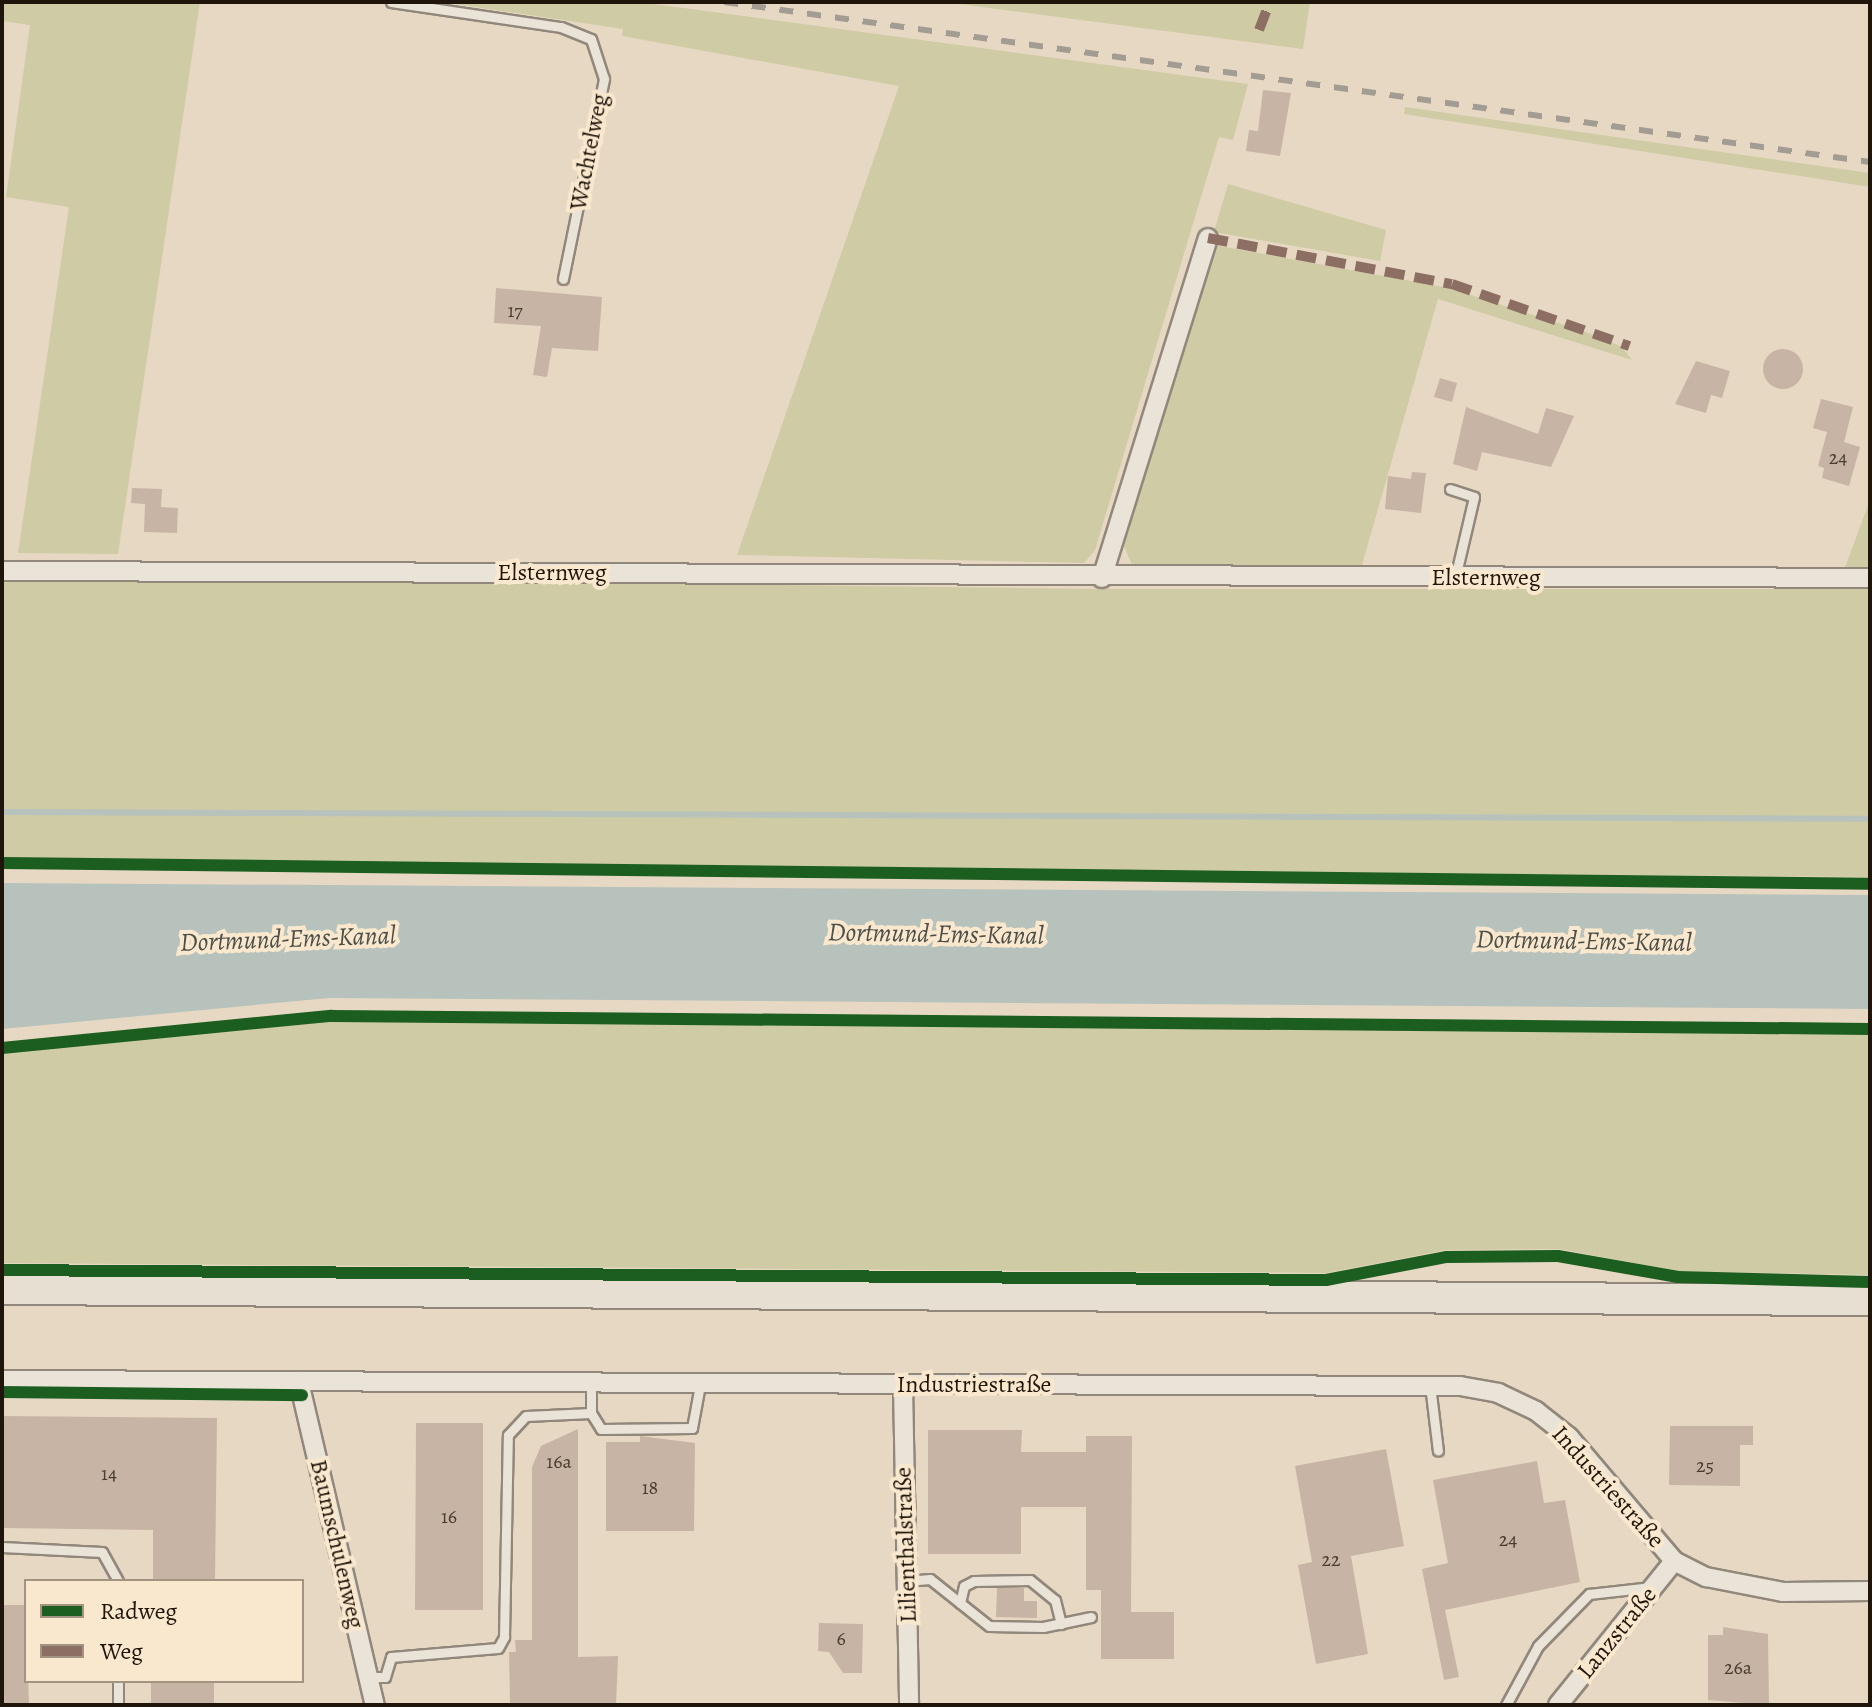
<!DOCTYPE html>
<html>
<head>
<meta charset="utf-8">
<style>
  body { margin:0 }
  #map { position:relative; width:1872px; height:1707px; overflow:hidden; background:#e7d8c3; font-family:Alegreya,serif }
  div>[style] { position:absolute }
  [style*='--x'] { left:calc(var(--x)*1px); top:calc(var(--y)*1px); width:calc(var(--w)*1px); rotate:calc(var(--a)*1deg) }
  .green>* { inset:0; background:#cfcba5 }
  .water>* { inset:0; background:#b6c2bb }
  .stream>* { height:6px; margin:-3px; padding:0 3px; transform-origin:3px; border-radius:3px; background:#b6c2bb }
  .building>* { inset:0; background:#c8b4a4 }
  .round { border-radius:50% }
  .roads { filter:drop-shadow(2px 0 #91877a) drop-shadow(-2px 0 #91877a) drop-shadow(0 2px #91877a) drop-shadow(0 -2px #91877a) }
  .service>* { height:9px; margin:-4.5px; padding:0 4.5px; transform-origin:4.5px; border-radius:4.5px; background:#eae3d8 }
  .minor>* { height:18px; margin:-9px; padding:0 9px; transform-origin:9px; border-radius:9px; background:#eae3d8 }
  .primary>* { height:30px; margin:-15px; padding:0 15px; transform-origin:15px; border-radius:15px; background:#e7dfd2 }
  .rail>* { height:6px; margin-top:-3px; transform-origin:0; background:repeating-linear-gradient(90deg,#a39c93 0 14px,transparent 0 28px) }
  .quiet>* { height:10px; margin-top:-5px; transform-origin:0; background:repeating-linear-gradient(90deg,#8d6e63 0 20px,transparent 0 30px) }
  .cycleway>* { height:12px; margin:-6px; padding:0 6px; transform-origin:6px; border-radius:6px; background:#1b5e20 }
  span { translate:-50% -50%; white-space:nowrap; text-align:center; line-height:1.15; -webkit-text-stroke:8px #f9e8ce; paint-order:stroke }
  .number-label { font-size:20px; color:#493d31 }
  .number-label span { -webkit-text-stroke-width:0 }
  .street-label { font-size:24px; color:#1f150b }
  .water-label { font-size:26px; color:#4c4e48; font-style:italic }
  .frame { position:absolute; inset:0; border:4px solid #1f150b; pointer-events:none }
  .legend { position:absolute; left:24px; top:1579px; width:280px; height:104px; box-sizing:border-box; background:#f9e8ce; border:2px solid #a29480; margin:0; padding:10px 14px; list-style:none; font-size:24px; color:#1f150b }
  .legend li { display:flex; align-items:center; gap:16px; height:40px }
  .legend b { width:40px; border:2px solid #a29480 }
</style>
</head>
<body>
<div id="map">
  <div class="green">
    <i style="clip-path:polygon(2px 2px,200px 2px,118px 554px,18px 553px,69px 207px,6px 197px,30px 25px,2px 21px)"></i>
    <i style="clip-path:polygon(442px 2px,639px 2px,1248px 84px,1233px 140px,1219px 137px,1095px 550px,1084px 563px,737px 555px,899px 86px,622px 36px,623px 29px)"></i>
    <i style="clip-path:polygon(944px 2px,1310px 2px,1303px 49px)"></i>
    <i style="clip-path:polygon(1405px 107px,1870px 173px,1870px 187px,1404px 114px)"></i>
    <i style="clip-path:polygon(1228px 184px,1386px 230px,1380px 261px,1214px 232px)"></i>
    <i style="clip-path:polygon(1214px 245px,1449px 288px,1589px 333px,1622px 347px,1632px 360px,1438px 299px,1362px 565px,1133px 567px,1124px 546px)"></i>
    <i style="clip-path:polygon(1870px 500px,1870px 877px,2px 861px,2px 575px,1102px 589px,1837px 589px)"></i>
    <i style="clip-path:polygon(331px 1021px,1870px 1034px,1870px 1275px,1678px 1271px,1559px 1249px,1446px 1250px,1326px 1273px,2px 1263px,2px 1052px)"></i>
  </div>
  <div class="water">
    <i style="clip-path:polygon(2px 883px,1870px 895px,1870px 1009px,329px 998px,2px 1029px)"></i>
  </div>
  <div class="stream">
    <i style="--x:2;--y:812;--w:1868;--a:0.21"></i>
  </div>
  <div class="building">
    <i style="clip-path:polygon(1263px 90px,1291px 93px,1280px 156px,1246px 151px,1249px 130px,1258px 131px)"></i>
    <i style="clip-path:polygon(496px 288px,602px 297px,598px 351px,552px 348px,547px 377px,533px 375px,541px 326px,494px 323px)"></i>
    <i class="round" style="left:1763px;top:349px;width:40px;height:40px"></i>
    <i style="clip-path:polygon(1696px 361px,1730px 371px,1722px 398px,1711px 395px,1706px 413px,1675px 404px)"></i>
    <i style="clip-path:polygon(1440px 378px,1457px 383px,1452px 402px,1434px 397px)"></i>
    <i style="clip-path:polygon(1821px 399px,1853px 407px,1844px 442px,1860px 447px,1849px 486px,1822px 478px,1824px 468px,1818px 466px,1827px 432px,1813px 428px)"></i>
    <i style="clip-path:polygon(1466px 407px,1538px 434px,1546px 408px,1574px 416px,1551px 467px,1482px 452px,1477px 471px,1453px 464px)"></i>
    <i style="clip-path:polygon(1412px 472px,1426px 473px,1421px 513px,1385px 509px,1388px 476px,1411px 479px)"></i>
    <i style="clip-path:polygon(132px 488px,162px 489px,161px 507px,178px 508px,177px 533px,144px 532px,145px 504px,131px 503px)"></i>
    <i style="clip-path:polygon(2px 1416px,217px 1418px,215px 1581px,153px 1581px,153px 1530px,2px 1528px)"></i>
    <i style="clip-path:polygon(416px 1423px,483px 1423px,483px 1610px,415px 1610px)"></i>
    <i style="clip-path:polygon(1670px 1426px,1753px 1426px,1753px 1445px,1740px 1445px,1740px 1486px,1669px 1485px)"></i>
    <i style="clip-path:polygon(578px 1429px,578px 1657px,618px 1656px,616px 1705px,510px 1705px,509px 1652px,516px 1652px,515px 1640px,532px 1640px,532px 1467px,541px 1446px)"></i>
    <i style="clip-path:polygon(928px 1430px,1022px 1430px,1021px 1452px,1086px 1452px,1086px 1436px,1132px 1436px,1131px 1612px,1174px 1612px,1174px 1659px,1101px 1659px,1101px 1590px,1086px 1590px,1086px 1507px,1021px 1507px,1021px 1554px,928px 1554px)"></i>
    <i style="clip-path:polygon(640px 1436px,695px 1443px,694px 1531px,606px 1531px,606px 1442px,640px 1442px)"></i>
    <i style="clip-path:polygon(1386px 1449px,1404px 1546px,1351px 1556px,1368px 1654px,1316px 1664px,1298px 1565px,1312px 1562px,1295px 1466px)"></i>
    <i style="clip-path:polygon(1537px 1461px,1544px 1503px,1565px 1500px,1580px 1582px,1445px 1610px,1459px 1677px,1444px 1680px,1422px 1569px,1448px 1563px,1433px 1480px)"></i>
    <i style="clip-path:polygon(997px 1588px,1024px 1588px,1024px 1601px,1037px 1601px,1037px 1618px,996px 1617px)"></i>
    <i style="clip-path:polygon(2px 1605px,26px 1605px,29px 1705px,2px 1705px)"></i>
    <i style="clip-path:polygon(819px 1623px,863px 1624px,862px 1673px,843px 1673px,829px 1652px,818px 1651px)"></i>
    <i style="clip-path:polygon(1723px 1627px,1768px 1634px,1769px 1705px,1708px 1700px,1708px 1635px,1723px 1635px)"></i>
    <i style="clip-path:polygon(151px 1681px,214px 1681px,214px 1705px,151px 1705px)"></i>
  </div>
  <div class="roads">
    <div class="service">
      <i style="--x:391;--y:2;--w:172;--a:8.4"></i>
      <i style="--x:561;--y:27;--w:32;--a:22"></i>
      <i style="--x:591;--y:39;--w:42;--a:72"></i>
      <i style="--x:604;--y:79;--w:204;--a:101.6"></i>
      <i style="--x:1450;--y:489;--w:25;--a:18"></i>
      <i style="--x:1474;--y:497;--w:83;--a:103.2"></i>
      <i style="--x:1430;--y:1385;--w:66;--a:83.1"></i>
      <i style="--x:591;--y:1413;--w:19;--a:58"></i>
      <i style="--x:601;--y:1429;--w:91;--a:-0.6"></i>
      <i style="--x:692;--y:1428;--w:44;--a:-79.5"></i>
      <i style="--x:2;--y:1547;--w:100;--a:2.9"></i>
      <i style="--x:102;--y:1552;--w:33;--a:61"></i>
      <i style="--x:906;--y:1581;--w:24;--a:-5"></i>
      <i style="--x:930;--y:1579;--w:75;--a:38.5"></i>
      <i style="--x:989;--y:1626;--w:54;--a:1.1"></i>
      <i style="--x:1043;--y:1627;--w:49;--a:-11.8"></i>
      <i style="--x:960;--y:1603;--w:17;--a:-77"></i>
      <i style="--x:964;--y:1586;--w:11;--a:-27"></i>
      <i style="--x:974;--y:1581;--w:56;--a:-1"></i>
      <i style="--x:1030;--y:1580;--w:32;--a:39"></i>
      <i style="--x:1055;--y:1600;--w:25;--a:76"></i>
      <i style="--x:368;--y:1677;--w:17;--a:0"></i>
      <i style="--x:385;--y:1677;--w:21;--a:-73"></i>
      <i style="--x:391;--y:1657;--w:107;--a:-4.8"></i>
      <i style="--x:498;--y:1648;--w:13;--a:-61"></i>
      <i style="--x:504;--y:1637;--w:202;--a:-88.9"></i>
      <i style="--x:508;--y:1435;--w:26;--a:-47"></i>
      <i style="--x:526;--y:1416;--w:65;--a:-2.6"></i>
      <i style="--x:591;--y:1413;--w:29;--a:-90"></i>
      <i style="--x:118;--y:1705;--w:24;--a:-90"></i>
      <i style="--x:1506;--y:1705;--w:67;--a:-61.5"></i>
      <i style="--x:1538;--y:1646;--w:73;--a:-45.6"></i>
      <i style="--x:1589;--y:1594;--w:63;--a:-6.3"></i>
    </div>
    <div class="minor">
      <i style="--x:2;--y:571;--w:1868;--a:0.21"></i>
      <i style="--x:1102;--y:578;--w:356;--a:-72.7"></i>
      <i style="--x:2;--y:1380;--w:1458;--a:0.24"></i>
      <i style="--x:1460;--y:1386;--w:39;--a:10"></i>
      <i style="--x:1498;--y:1393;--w:42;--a:25.3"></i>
      <i style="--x:1536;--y:1411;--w:42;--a:38.2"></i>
      <i style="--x:1569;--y:1437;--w:162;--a:49.7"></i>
      <i style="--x:1674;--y:1561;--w:36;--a:27"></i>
      <i style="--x:1706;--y:1577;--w:78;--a:11"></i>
      <i style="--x:1783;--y:1592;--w:87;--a:-0.7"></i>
      <i style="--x:299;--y:1382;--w:332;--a:76.8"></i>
      <i style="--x:903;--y:1386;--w:319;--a:88.9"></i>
      <i style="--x:1558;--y:1705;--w:185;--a:-51.1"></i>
    </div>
    <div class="primary">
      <i style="--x:2;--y:1289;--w:1868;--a:0.34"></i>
    </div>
  </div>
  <div class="rail">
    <i style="--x:724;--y:2;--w:1157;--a:7.95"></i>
  </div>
  <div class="quiet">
    <i style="--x:1259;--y:30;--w:30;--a:-69"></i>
    <i style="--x:1208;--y:238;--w:248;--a:10.7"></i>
    <i style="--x:1452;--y:284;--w:188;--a:19.3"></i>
  </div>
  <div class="cycleway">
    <i style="--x:2;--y:863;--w:1868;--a:0.64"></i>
    <i style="--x:2;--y:1048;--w:331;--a:-5.6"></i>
    <i style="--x:331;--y:1016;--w:1539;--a:0.48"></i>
    <i style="--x:2;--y:1270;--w:1324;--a:0.43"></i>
    <i style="--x:1326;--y:1280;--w:123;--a:-10.8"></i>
    <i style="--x:1447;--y:1257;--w:111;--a:-0.5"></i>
    <i style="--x:1558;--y:1256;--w:122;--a:9.9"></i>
    <i style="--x:1678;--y:1277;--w:192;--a:1.5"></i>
    <i style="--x:2;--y:1392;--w:300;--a:0.6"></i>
  </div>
  <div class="number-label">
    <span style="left:515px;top:310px">17</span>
    <span style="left:1838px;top:457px">24</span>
    <span style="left:559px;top:1461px">16a</span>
    <span style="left:1705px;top:1465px">25</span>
    <span style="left:109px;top:1473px">14</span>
    <span style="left:650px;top:1487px">18</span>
    <span style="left:449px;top:1516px">16</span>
    <span style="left:1508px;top:1539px">24</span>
    <span style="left:1331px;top:1559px">22</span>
    <span style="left:841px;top:1638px">6</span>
    <span style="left:1738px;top:1667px">26a</span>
  </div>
  <div class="street-label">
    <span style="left:589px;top:152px;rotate:-79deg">Wachtelweg</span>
    <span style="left:552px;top:573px">Elsternweg</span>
    <span style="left:1486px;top:578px">Elsternweg</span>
    <span style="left:974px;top:1385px">Industriestraße</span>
    <span style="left:1608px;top:1487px;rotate:48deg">Industriestraße</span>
    <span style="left:337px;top:1544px;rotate:77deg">Baumschulenweg</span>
    <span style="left:906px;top:1545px;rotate:-92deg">Lilienthalstraße</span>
    <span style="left:1617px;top:1633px;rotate:-51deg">Lanzstraße</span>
  </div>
  <div class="water-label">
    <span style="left:936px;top:934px;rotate:1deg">Dortmund-Ems-Kanal</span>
    <span style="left:288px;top:939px;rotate:-2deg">Dortmund-Ems-Kanal</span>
    <span style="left:1584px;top:941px;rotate:1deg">Dortmund-Ems-Kanal</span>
  </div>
  <div class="frame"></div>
  <ul class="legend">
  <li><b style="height:10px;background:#1b5e20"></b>Radweg</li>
  <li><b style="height:10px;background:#8d6e63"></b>Weg</li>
  </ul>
</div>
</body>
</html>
